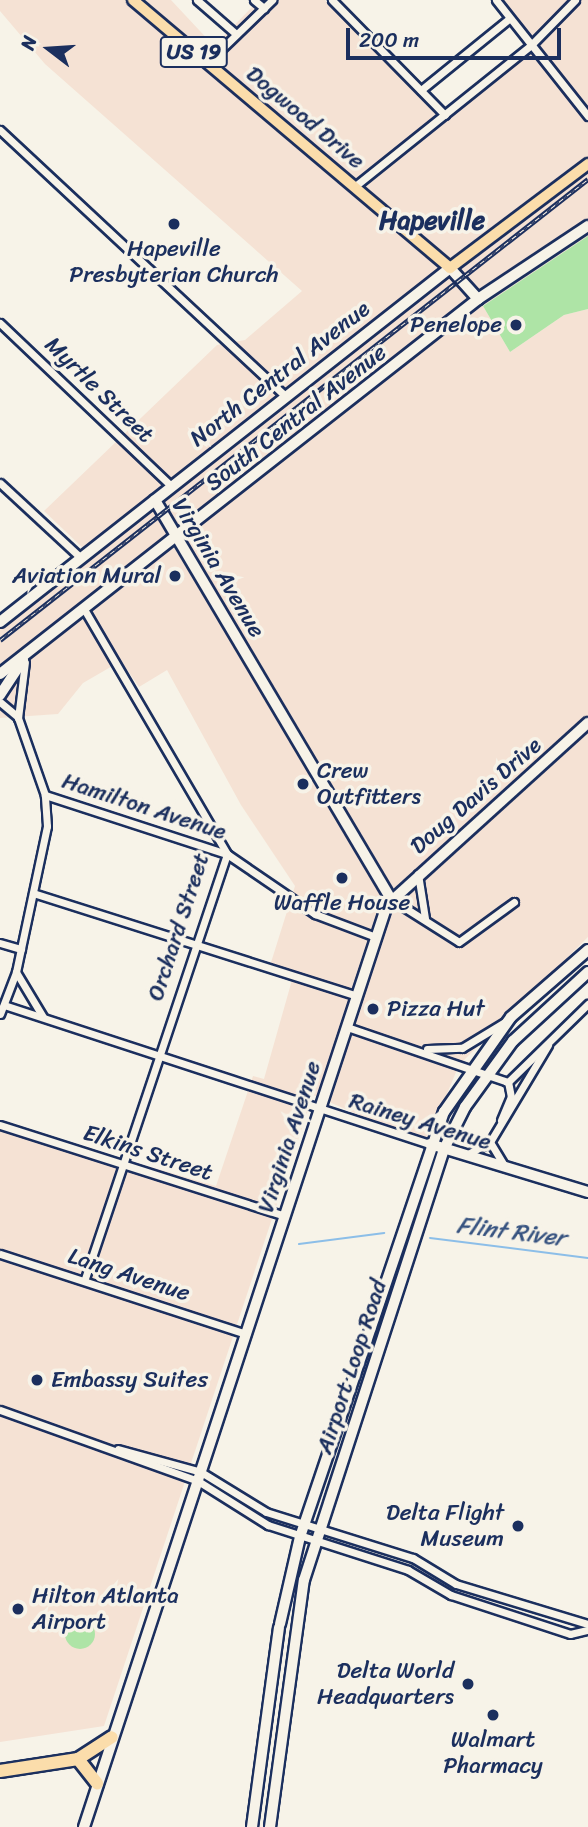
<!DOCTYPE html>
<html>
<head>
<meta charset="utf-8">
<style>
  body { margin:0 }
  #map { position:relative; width:588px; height:1827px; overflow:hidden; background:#f7f3e8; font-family:Sriracha,sans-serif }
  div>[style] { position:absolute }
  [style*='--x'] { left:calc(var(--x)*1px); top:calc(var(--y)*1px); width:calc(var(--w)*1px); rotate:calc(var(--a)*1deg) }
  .built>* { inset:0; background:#f5e2d4 }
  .green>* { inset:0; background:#aee4a6 }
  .round { border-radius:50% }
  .stream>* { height:2px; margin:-1px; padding:0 1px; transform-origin:1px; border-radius:1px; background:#8cbee8 }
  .roads { filter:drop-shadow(2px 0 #1b2f5e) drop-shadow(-2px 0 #1b2f5e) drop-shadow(0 2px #1b2f5e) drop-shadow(0 -2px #1b2f5e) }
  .street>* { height:7px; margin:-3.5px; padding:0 3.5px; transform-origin:3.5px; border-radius:3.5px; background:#f7f3e8 }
  .secondary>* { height:10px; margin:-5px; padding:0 5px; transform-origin:5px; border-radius:5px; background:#f7f3e8 }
  .primary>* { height:10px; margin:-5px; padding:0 5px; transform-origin:5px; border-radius:5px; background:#fbddab }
  .highway>* { height:12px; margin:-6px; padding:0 6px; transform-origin:6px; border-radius:6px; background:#fbddab }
  .rail>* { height:4.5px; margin-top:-2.25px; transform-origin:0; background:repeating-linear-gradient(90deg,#f7f3e8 0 5px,#1b2f5e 0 10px); box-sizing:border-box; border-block:2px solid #1b2f5e }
  .dots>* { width:19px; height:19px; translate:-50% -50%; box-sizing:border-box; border:4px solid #f7f3e8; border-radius:50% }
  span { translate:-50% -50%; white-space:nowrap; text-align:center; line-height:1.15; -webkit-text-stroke:7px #f7f3e8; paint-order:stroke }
  .shield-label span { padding:2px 5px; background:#f7f3e8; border:2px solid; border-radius:5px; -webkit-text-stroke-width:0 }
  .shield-label { font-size:21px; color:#1b2f5e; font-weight:700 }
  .street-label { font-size:23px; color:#1b2f5e }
  .poi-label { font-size:23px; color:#1b2f5e }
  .right { translate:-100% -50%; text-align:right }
  .left { translate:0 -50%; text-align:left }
  .water-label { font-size:24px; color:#375380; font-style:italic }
  .quarter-label { font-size:26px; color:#1b2f5e; font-weight:700 }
  .north { position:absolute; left:14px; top:14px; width:70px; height:70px; -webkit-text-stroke:5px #f7f3e8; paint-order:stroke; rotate:287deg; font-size:19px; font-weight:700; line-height:28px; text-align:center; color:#1b2f5e }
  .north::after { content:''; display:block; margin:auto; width:24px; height:32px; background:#1b2f5e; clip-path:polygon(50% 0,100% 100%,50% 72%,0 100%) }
  .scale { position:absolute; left:346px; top:28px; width:215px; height:32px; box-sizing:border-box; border:4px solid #1b2f5e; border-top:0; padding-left:9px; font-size:21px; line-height:24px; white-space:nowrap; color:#1b2f5e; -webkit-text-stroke:5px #f7f3e8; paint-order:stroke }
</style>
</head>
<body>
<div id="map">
  <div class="built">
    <i style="clip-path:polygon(0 0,171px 0,214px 46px,259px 0,325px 0,438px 117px,527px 44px,498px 0,588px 0,588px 236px,483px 306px,510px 352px,564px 315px,588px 309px,588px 937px,459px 1065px,426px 1144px,313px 1095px,104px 1726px,0 1742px,0 1123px,216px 1186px,253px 1076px,264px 1079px,292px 980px,268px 972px,295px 886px,241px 805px,167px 670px,139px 687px,121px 661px,83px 683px,58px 714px,0 718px,0 616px,84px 549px,44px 511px,217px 345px,245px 340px,302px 291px,45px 64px,0 11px)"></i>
  </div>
  <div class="green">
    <i style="clip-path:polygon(588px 236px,588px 309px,564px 315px,510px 352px,483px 306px)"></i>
    <i class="round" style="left:65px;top:1619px;width:30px;height:30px"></i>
  </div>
  <div class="stream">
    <i style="--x:430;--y:1238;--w:159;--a:7.2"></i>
    <i style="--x:299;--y:1244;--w:86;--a:-7.4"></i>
  </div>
  <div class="roads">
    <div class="street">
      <i style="--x:197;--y:0;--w:52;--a:41.1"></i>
      <i style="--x:254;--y:0;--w:13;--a:39"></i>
      <i style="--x:332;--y:0;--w:161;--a:45.5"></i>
      <i style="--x:496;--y:0;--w:148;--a:51.6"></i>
      <i style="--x:207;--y:63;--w:91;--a:-44.1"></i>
      <i style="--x:421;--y:90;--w:114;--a:-39"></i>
      <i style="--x:0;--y:130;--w:391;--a:43"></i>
      <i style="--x:354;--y:187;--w:227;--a:-38.7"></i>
      <i style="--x:531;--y:45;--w:63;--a:-45.6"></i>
      <i style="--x:0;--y:323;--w:236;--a:43.6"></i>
      <i style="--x:0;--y:483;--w:110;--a:42.8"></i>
      <i style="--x:84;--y:609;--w:284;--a:59.7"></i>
      <i style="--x:227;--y:854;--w:450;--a:108.5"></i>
      <i style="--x:0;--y:702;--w:23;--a:40"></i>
      <i style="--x:45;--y:795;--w:191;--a:18"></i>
      <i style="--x:227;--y:854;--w:107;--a:34.3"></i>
      <i style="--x:315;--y:914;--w:65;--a:20.7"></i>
      <i style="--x:418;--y:874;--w:45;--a:81"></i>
      <i style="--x:33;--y:893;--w:340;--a:17.6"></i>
      <i style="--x:391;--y:899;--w:80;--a:32.3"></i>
      <i style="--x:459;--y:942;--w:68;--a:-36"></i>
      <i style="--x:0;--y:943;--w:22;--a:16"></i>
      <i style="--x:16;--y:972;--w:52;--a:59"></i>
      <i style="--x:4;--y:1005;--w:448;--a:18.1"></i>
      <i style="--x:0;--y:1014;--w:45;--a:-69.1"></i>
      <i style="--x:16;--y:972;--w:149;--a:-78"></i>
      <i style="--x:47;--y:826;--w:31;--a:-94"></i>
      <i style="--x:45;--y:795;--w:82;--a:-109.3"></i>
      <i style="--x:18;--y:718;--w:56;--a:-82.9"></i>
      <i style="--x:347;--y:1027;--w:170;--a:18.9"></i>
      <i style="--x:427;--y:1049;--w:35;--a:-2"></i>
      <i style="--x:462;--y:1048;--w:50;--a:-31.2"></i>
      <i style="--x:508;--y:1082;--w:112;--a:-44.3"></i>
      <i style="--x:501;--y:1120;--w:25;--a:-67"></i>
      <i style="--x:511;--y:1097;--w:15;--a:-101"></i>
      <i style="--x:0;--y:1125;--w:299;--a:17.7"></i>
      <i style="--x:490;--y:1142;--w:27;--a:59"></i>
      <i style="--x:468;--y:1154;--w:25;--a:-29"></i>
      <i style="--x:490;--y:1142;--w:113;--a:-59.1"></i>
      <i style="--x:0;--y:1254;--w:259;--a:18"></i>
      <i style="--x:0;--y:1410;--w:210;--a:19.7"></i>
      <i style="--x:198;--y:1481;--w:83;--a:32.2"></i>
      <i style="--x:268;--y:1525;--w:147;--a:17.8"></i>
      <i style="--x:408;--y:1570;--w:50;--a:30.2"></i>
      <i style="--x:451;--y:1595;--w:125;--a:18.1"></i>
      <i style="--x:570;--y:1634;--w:18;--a:-13"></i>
      <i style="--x:118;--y:1449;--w:86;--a:15.5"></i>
      <i style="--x:201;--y:1472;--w:76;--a:31.6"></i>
      <i style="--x:266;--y:1512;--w:154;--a:17.4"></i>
      <i style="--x:413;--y:1558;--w:50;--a:31.2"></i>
      <i style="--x:456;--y:1584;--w:138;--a:16.9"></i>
    </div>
    <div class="secondary">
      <i style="--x:155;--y:500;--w:462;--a:59.4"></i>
      <i style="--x:0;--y:622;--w:573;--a:-38.19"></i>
      <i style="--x:450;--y:268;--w:42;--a:47.9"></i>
      <i style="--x:0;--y:674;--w:608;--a:-38.11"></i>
      <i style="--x:478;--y:299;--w:132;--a:-33.6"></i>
      <i style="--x:0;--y:695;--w:42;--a:-56.7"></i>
      <i style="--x:430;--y:1144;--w:165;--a:16.9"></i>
      <i style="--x:280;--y:1624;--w:89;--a:-77.1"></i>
      <i style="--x:300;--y:1537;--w:449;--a:-71.3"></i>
      <i style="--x:444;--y:1112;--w:116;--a:-54.8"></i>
      <i style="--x:511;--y:1017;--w:102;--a:-41"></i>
      <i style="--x:84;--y:1827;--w:971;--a:-71.81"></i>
      <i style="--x:387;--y:905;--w:271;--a:-42.2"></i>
      <i style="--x:252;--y:1827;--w:201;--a:-82.3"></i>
      <i style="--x:270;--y:1827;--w:249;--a:-82.2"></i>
      <i style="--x:304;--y:1580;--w:453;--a:-72"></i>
      <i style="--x:444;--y:1149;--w:47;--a:-63.4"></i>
      <i style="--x:465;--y:1107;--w:82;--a:-54"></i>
      <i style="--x:513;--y:1041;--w:102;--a:-42.6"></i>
    </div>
    <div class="primary">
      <i style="--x:133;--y:0;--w:415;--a:40.2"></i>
      <i style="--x:450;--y:268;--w:173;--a:-37"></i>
    </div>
    <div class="highway">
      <i style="--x:78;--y:1759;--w:31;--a:52"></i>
      <i style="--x:0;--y:1771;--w:79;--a:-8.7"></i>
      <i style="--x:78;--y:1759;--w:40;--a:-32.9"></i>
    </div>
  </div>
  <div class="rail">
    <i style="--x:0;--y:640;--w:747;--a:-38.1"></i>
  </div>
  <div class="dots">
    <i style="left:174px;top:224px;background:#1b2f5e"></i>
    <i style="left:516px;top:325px;background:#1b2f5e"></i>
    <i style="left:175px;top:576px;background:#1b2f5e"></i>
    <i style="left:303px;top:784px;background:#1b2f5e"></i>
    <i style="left:342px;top:878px;background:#1b2f5e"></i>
    <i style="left:373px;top:1009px;background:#1b2f5e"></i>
    <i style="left:37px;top:1380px;background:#1b2f5e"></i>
    <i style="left:518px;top:1526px;background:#1b2f5e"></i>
    <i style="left:18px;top:1609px;background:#1b2f5e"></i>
    <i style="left:468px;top:1684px;background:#1b2f5e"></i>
    <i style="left:493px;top:1715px;background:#1b2f5e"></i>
  </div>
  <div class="shield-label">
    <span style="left:194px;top:52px">US 19</span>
  </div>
  <div class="street-label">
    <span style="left:305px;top:118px;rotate:40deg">Dogwood Drive</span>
    <span style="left:280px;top:374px;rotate:-38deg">North Central Avenue</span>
    <span style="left:99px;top:390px;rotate:44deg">Myrtle Street</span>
    <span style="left:296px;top:418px;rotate:-38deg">South Central Avenue</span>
    <span style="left:218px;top:568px;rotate:59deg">Virginia Avenue</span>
    <span style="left:476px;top:796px;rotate:-41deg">Doug Davis Drive</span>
    <span style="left:144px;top:807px;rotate:18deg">Hamilton Avenue</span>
    <span style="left:179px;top:927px;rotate:-72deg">Orchard Street</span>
    <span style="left:420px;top:1122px;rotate:17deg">Rainey Avenue</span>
    <span style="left:290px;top:1137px;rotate:-72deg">Virginia Avenue</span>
    <span style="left:148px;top:1153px;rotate:18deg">Elkins Street</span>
    <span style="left:129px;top:1275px;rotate:18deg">Lang Avenue</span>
    <span style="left:352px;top:1367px;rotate:-72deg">Airport Loop Road</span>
  </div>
  <div class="poi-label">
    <span style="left:174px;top:262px">Hapeville<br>Presbyterian Church</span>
    <span class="right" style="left:502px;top:325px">Penelope</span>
    <span class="right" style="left:161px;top:576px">Aviation Mural</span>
    <span class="left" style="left:317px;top:784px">Crew<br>Outfitters</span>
    <span style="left:342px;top:903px">Waffle House</span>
    <span class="left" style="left:387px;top:1009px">Pizza Hut</span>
    <span class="left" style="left:51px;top:1380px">Embassy Suites</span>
    <span class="right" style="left:504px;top:1526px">Delta Flight<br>Museum</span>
    <span class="left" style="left:32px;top:1609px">Hilton Atlanta<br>Airport</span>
    <span class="right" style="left:454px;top:1684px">Delta World<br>Headquarters</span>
    <span style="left:493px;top:1753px">Walmart<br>Pharmacy</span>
  </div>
  <div class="water-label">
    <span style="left:511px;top:1232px;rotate:7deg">Flint River</span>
  </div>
  <div class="quarter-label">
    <span style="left:432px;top:221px">Hapeville</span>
  </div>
  <div class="north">N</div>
  <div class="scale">200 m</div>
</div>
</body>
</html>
